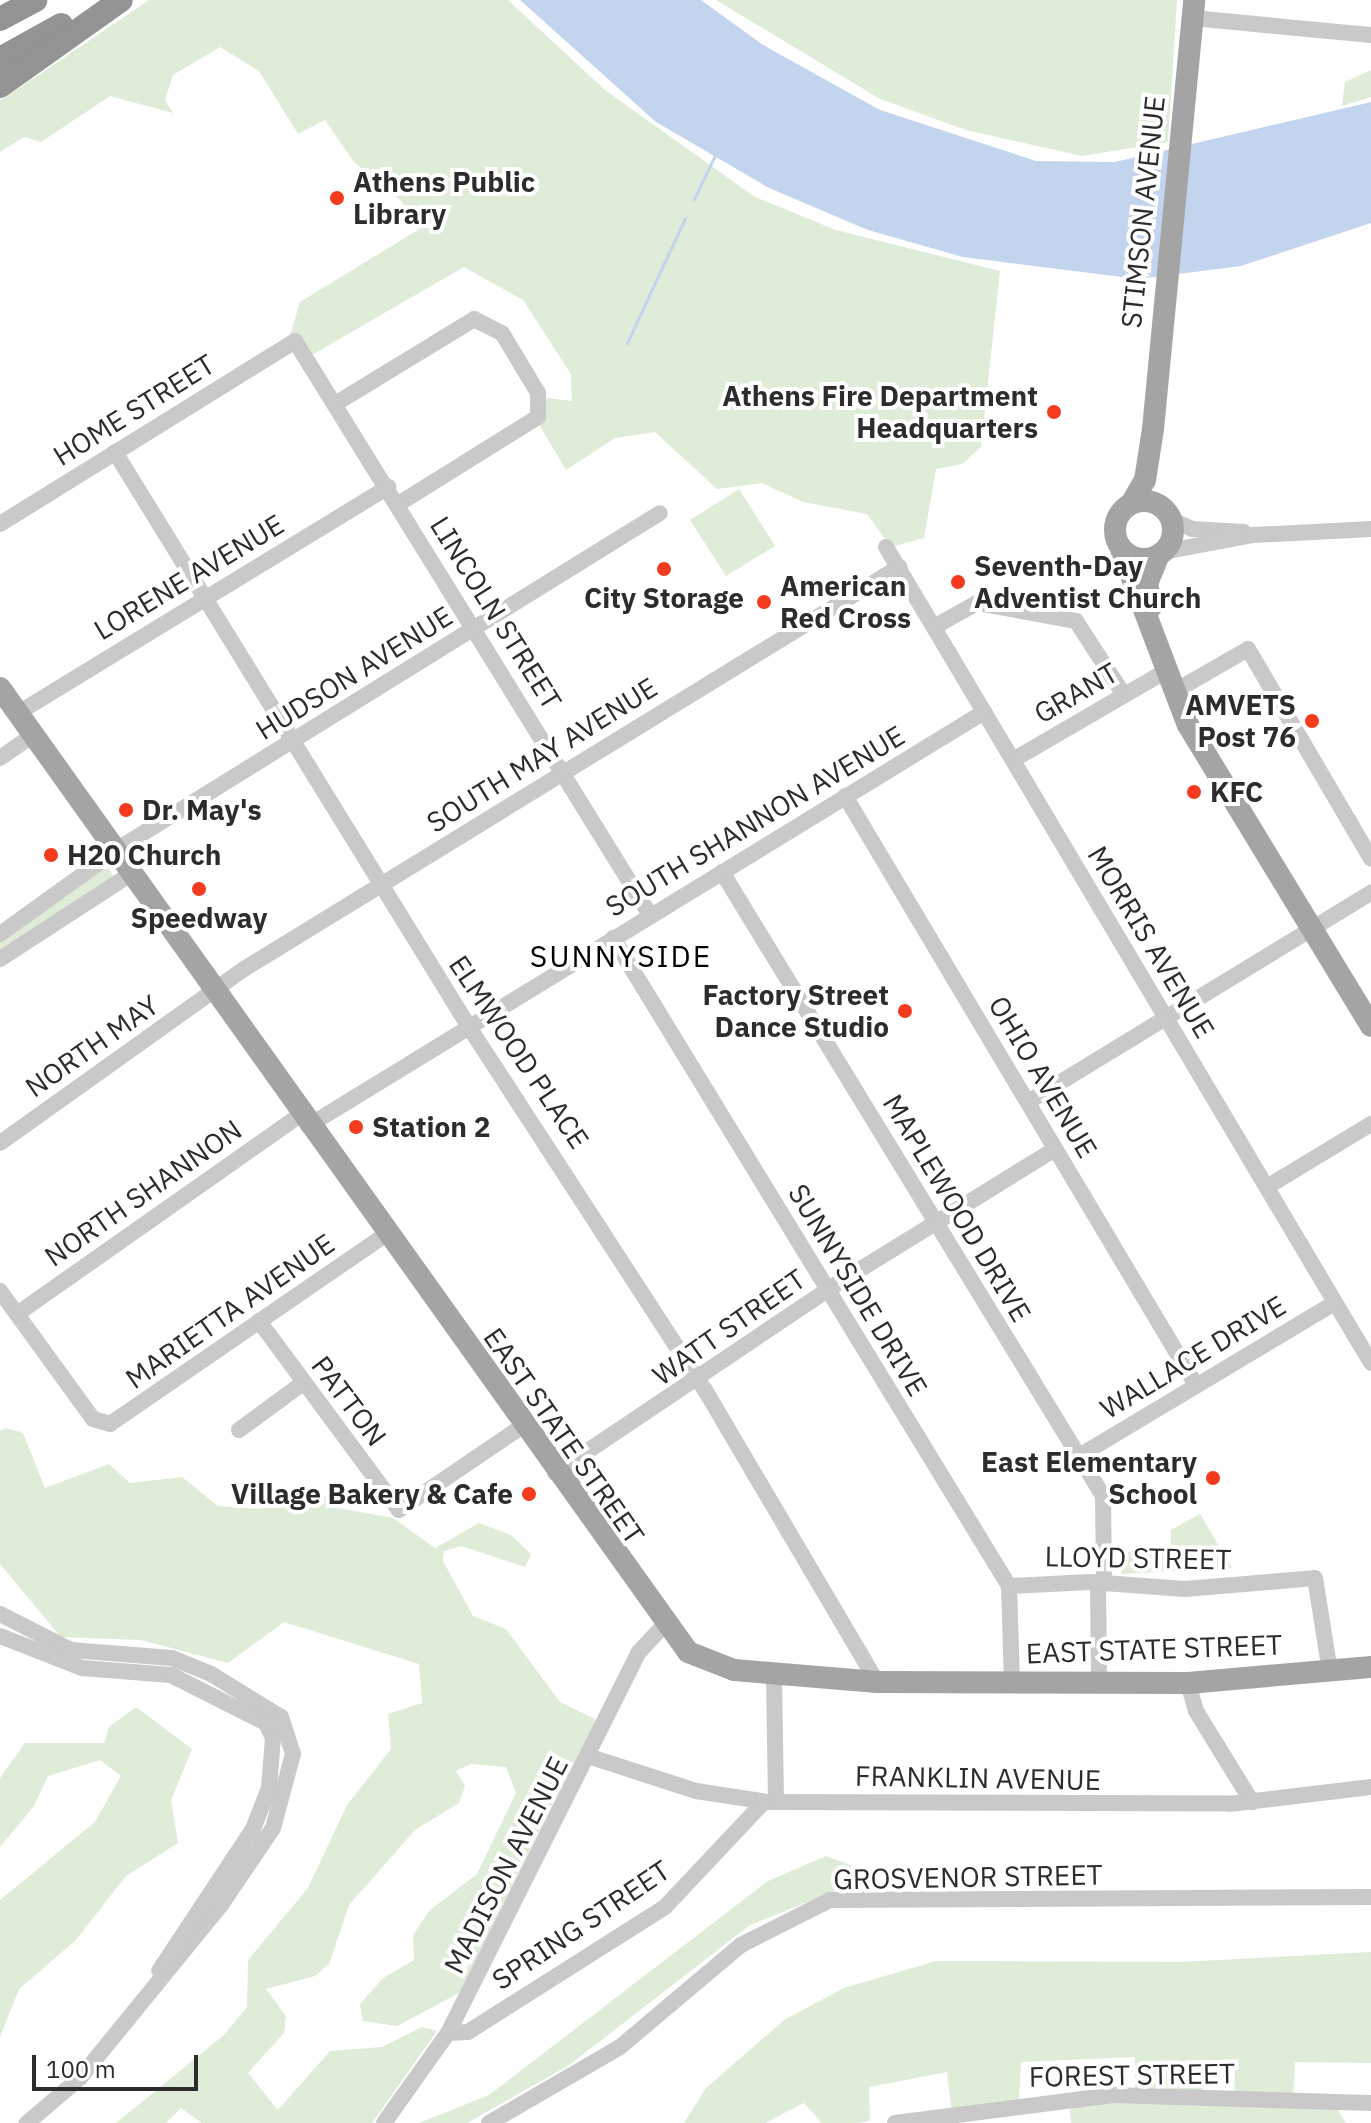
<!DOCTYPE html>
<html>
<head>
<meta charset="utf-8">
<style>
  body { margin:0 }
  #map { position:relative; width:1371px; height:2123px; overflow:hidden; background:#fff; font-family:"IBM Plex Sans",sans-serif }
  div>[style] { position:absolute }
  [style*='--x'] { left:calc(var(--x)*1px); top:calc(var(--y)*1px); width:calc(var(--w)*1px); rotate:calc(var(--a)*1deg) }
  .green>* { inset:0; background:#deecd8 }
  .water>* { inset:0; background:#c2d4ee }
  .stream>* { height:3px; margin:-1.5px; padding:0 1.5px; transform-origin:1.5px; border-radius:1.5px; background:#c2d4ee }
  .minor>* { height:16px; margin:-8px; padding:0 8px; transform-origin:8px; border-radius:8px; background:#c9c9c9 }
  .major>* { height:22px; margin:-11px; padding:0 11px; transform-origin:11px; border-radius:11px; background:#a4a4a4 }
  .major>.ring { margin:-11px; padding:0; box-sizing:content-box; background:none; border:22px solid #a4a4a4; border-radius:50% }
  .highway>* { height:24px; margin:-12px; padding:0 12px; transform-origin:12px; border-radius:12px; background:#939393 }
  .dots>* { width:22px; height:22px; translate:-50% -50%; box-sizing:border-box; border:4px solid #fff; border-radius:50% }
  span { translate:-50% -50%; white-space:nowrap; text-align:center; line-height:1.15; -webkit-text-stroke:8px #fff; paint-order:stroke }
  .poi-label { font-size:28px; color:#2c2c2c; font-weight:700 }
  .left { translate:0 -50%; text-align:left }
  .right { translate:-100% -50%; text-align:right }
  .street-label { font-size:28px; color:#2c2c2c }
  .neighbourhood-label { font-size:30px; color:#000; letter-spacing:2px }
  .scale { position:absolute; left:32px; top:2055px; width:166px; height:36px; box-sizing:border-box; border:4px solid #2c2c2c; border-top:0; padding-left:10px; font-size:24px; line-height:28px; white-space:nowrap; color:#2c2c2c; -webkit-text-stroke:6px #fff; paint-order:stroke }
</style>
</head>
<body>
<div id="map">
  <div class="green">
    <i style="clip-path:polygon(149px 0,508px 0,605px 90px,755px 197px,836px 230px,1000px 271px,981px 447px,962px 464px,936px 469px,924px 538px,891px 547px,867px 514px,803px 502px,762px 483px,717px 489px,655px 432px,615px 438px,566px 470px,540px 426px,547px 398px,572px 401px,571px 374px,523px 300px,464px 267px,310px 356px,289px 339px,300px 302px,421px 228px,400px 200px,354px 162px,325px 120px,298px 134px,259px 71px,220px 47px,173px 75px,165px 100px,173px 113px,110px 96px,41px 142px,24px 137px,0 152px,0 101px)"></i>
    <i style="clip-path:polygon(716px 0,1177px 0,1168px 142px,1082px 156px,966px 130px,880px 99px)"></i>
    <i style="clip-path:polygon(1371px 70px,1371px 97px,1342px 106px,1345px 82px)"></i>
    <i style="clip-path:polygon(739px 489px,775px 546px,726px 576px,690px 520px)"></i>
    <i style="clip-path:polygon(107px 866px,114px 877px,0 957px,0 942px)"></i>
    <i style="clip-path:polygon(6px 1428px,23px 1433px,45px 1488px,109px 1464px,130px 1483px,182px 1477px,218px 1506px,258px 1509px,317px 1485px,333px 1507px,393px 1518px,435px 1548px,479px 1523px,511px 1535px,531px 1554px,525px 1567px,461px 1546px,444px 1551px,443px 1561px,473px 1616px,506px 1629px,560px 1702px,599px 1721px,459px 1993px,397px 2026px,363px 2021px,360px 2004px,383px 1978px,414px 1960px,413px 1935px,430px 1910px,477px 1874px,516px 1793px,506px 1767px,471px 1764px,456px 1771px,465px 1786px,459px 1803px,415px 1830px,349px 1905px,329px 1964px,315px 1976px,266px 1989px,286px 2016px,284px 2033px,248px 2073px,278px 2110px,330px 2051px,382px 2047px,422px 2027px,437px 2031px,372px 2123px,202px 2123px,181px 2108px,166px 2123px,116px 2123px,224px 2035px,247px 2007px,248px 1960px,308px 1888px,347px 1805px,391px 1749px,388px 1714px,422px 1703px,419px 1664px,284px 1622px,228px 1663px,141px 1640px,61px 1637px,0 1564px,0 1431px)"></i>
    <i style="clip-path:polygon(1200px 1514px,1232px 1568px,1121px 1574px,1122px 1552px,1170px 1552px,1171px 1530px)"></i>
    <i style="clip-path:polygon(136px 1707px,192px 1749px,171px 1800px,178px 1843px,126px 1876px,75px 1941px,19px 1989px,0 2037px,0 1900px,95px 1822px,121px 1776px,100px 1760px,48px 1776px,34px 1806px,0 1847px,0 1778px,25px 1743px,104px 1743px,109px 1727px)"></i>
    <i style="clip-path:polygon(826px 1856px,853px 1866px,858px 1874px,850px 1885px,750px 1925px,568px 2066px,467px 2123px,419px 2123px,489px 2095px,768px 1881px)"></i>
    <i style="clip-path:polygon(evenodd,1371px 1952px,1371px 2063px,1295px 2062px,1293px 2099px,1332px 2101px,1346px 2123px,1071px 2123px,1069px 2100px,1135px 2095px,1135px 2057px,1021px 2062px,1019px 2102px,952px 2113px,947px 2072px,869px 2087px,870px 2121px,858px 2123px,822px 2123px,804px 2103px,765px 2123px,684px 2123px,706px 2088px,784px 2020px,844px 1988px,936px 1961px,1179px 1962px,1371px 1952px,1204px 2066px,1235px 2067px,1234px 2099px,1202px 2099px,1204px 2066px)"></i>
  </div>
  <div class="water">
    <i style="clip-path:polygon(520px 0,701px 0,763px 45px,880px 110px,1036px 161px,1115px 162px,1371px 102px,1371px 223px,1241px 266px,1138px 279px,963px 257px,868px 230px,769px 188px,656px 122px)"></i>
  </div>
  <div class="stream">
    <i style="--x:694;--y:199;--w:49;--a:-64.5"></i>
    <i style="--x:627;--y:343;--w:138;--a:-65.1"></i>
  </div>
  <div class="minor">
    <i style="--x:1193;--y:18;--w:179;--a:5.5"></i>
    <i style="--x:335;--y:404;--w:163;--a:-31.4"></i>
    <i style="--x:474;--y:319;--w:31;--a:27"></i>
    <i style="--x:502;--y:333;--w:70;--a:59"></i>
    <i style="--x:538;--y:393;--w:24;--a:90"></i>
    <i style="--x:538;--y:417;--w:165;--a:148.1"></i>
    <i style="--x:115;--y:452;--w:675;--a:58.38"></i>
    <i style="--x:469;--y:1027;--w:433;--a:57"></i>
    <i style="--x:705;--y:1390;--w:339;--a:59.5"></i>
    <i style="--x:1170;--y:519;--w:24;--a:24"></i>
    <i style="--x:1192;--y:529;--w:52;--a:3.3"></i>
    <i style="--x:0;--y:524;--w:347;--a:-31.8"></i>
    <i style="--x:295;--y:341;--w:675;--a:58.26"></i>
    <i style="--x:886;--y:547;--w:949;--a:59.27"></i>
    <i style="--x:1163;--y:552;--w:92;--a:-10.7"></i>
    <i style="--x:1253;--y:535;--w:118;--a:-2.9"></i>
    <i style="--x:934;--y:627;--w:49;--a:-29.2"></i>
    <i style="--x:977;--y:603;--w:101;--a:10.3"></i>
    <i style="--x:1076;--y:621;--w:88;--a:57"></i>
    <i style="--x:1182;--y:687;--w:76;--a:-29.9"></i>
    <i style="--x:1248;--y:649;--w:243;--a:59.6"></i>
    <i style="--x:18;--y:713;--w:434;--a:-31.4"></i>
    <i style="--x:0;--y:758;--w:40;--a:-34.9"></i>
    <i style="--x:1013;--y:760;--w:175;--a:-30.2"></i>
    <i style="--x:845;--y:796;--w:686;--a:59.21"></i>
    <i style="--x:722;--y:872;--w:731;--a:58.59"></i>
    <i style="--x:1103;--y:1496;--w:88;--a:89.3"></i>
    <i style="--x:0;--y:934;--w:153;--a:-35.7"></i>
    <i style="--x:124;--y:845;--w:630;--a:-31.77"></i>
    <i style="--x:613;--y:938;--w:759;--a:58.57"></i>
    <i style="--x:1009;--y:1586;--w:97;--a:88.2"></i>
    <i style="--x:0;--y:959;--w:156;--a:-33"></i>
    <i style="--x:1028;--y:1102;--w:402;--a:-31.4"></i>
    <i style="--x:308;--y:1126;--w:793;--a:-31.48"></i>
    <i style="--x:0;--y:1143;--w:300;--a:-35.5"></i>
    <i style="--x:244;--y:969;--w:769;--a:-31.54"></i>
    <i style="--x:1267;--y:1187;--w:122;--a:-31.2"></i>
    <i style="--x:0;--y:1291;--w:158;--a:54"></i>
    <i style="--x:93;--y:1419;--w:18;--a:16"></i>
    <i style="--x:110;--y:1424;--w:334;--a:-34.5"></i>
    <i style="--x:17;--y:1314;--w:346;--a:-35.1"></i>
    <i style="--x:259;--y:1321;--w:235;--a:53.5"></i>
    <i style="--x:399;--y:1510;--w:148;--a:-34.2"></i>
    <i style="--x:239;--y:1430;--w:79;--a:-36.3"></i>
    <i style="--x:1079;--y:1456;--w:298;--a:-30.9"></i>
    <i style="--x:555;--y:1473;--w:337;--a:-33.9"></i>
    <i style="--x:835;--y:1285;--w:259;--a:-31.7"></i>
    <i style="--x:1098;--y:1582;--w:101;--a:89.4"></i>
    <i style="--x:1009;--y:1586;--w:81;--a:-2.8"></i>
    <i style="--x:1090;--y:1582;--w:95;--a:4.2"></i>
    <i style="--x:1185;--y:1589;--w:130;--a:-4.8"></i>
    <i style="--x:1315;--y:1578;--w:95;--a:80.9"></i>
    <i style="--x:0;--y:1614;--w:80;--a:26.9"></i>
    <i style="--x:71;--y:1650;--w:101;--a:4.5"></i>
    <i style="--x:172;--y:1658;--w:42;--a:22.3"></i>
    <i style="--x:211;--y:1674;--w:82;--a:31.6"></i>
    <i style="--x:281;--y:1717;--w:39;--a:72"></i>
    <i style="--x:293;--y:1754;--w:77;--a:105.1"></i>
    <i style="--x:273;--y:1828;--w:93;--a:124"></i>
    <i style="--x:221;--y:1905;--w:223;--a:129.2"></i>
    <i style="--x:80;--y:2078;--w:70;--a:139.7"></i>
    <i style="--x:0;--y:1636;--w:88;--a:21.3"></i>
    <i style="--x:82;--y:1668;--w:89;--a:4.5"></i>
    <i style="--x:171;--y:1675;--w:106;--a:26.8"></i>
    <i style="--x:266;--y:1723;--w:17;--a:65"></i>
    <i style="--x:273;--y:1738;--w:50;--a:94.6"></i>
    <i style="--x:269;--y:1788;--w:44;--a:111.3"></i>
    <i style="--x:253;--y:1829;--w:170;--a:123.5"></i>
    <i style="--x:774;--y:1675;--w:127;--a:89.1"></i>
    <i style="--x:1188;--y:1683;--w:29;--a:74"></i>
    <i style="--x:1196;--y:1711;--w:107;--a:58.4"></i>
    <i style="--x:591;--y:1757;--w:110;--a:17.9"></i>
    <i style="--x:696;--y:1791;--w:73;--a:8.7"></i>
    <i style="--x:768;--y:1802;--w:461;--a:0.2"></i>
    <i style="--x:1229;--y:1804;--w:143;--a:-6.8"></i>
    <i style="--x:448;--y:2033;--w:20;--a:-3"></i>
    <i style="--x:468;--y:2032;--w:233;--a:-32.4"></i>
    <i style="--x:665;--y:1907;--w:144;--a:-46.7"></i>
    <i style="--x:384;--y:2123;--w:110;--a:-54.6"></i>
    <i style="--x:448;--y:2033;--w:425;--a:-63.4"></i>
    <i style="--x:638;--y:1653;--w:37;--a:-47"></i>
    <i style="--x:489;--y:2123;--w:151;--a:-30.1"></i>
    <i style="--x:620;--y:2047;--w:158;--a:-40.1"></i>
    <i style="--x:741;--y:1945;--w:100;--a:-26.8"></i>
    <i style="--x:830;--y:1900;--w:541;--a:-0.32"></i>
    <i style="--x:895;--y:2123;--w:220;--a:-7.3"></i>
    <i style="--x:1113;--y:2095;--w:258;--a:1.8"></i>
  </div>
  <div class="major">
    <i class="ring" style="left:1115px;top:501px;width:36px;height:36px"></i>
    <i style="--x:1131;--y:504;--w:28;--a:-60"></i>
    <i style="--x:1145;--y:480;--w:52;--a:-81.1"></i>
    <i style="--x:1153;--y:429;--w:431;--a:-84.5"></i>
    <i style="--x:1121;--y:549;--w:188;--a:69.2"></i>
    <i style="--x:1188;--y:725;--w:352;--a:58.7"></i>
    <i style="--x:1152;--y:606;--w:23;--a:-103"></i>
    <i style="--x:1147;--y:584;--w:32;--a:-68"></i>
    <i style="--x:0;--y:688;--w:1184;--a:54.48"></i>
    <i style="--x:688;--y:1652;--w:49;--a:21.4"></i>
    <i style="--x:734;--y:1670;--w:144;--a:4.8"></i>
    <i style="--x:877;--y:1682;--w:311;--a:0.2"></i>
    <i style="--x:1188;--y:1683;--w:184;--a:-5"></i>
  </div>
  <div class="highway">
    <i style="--x:0;--y:19;--w:40;--a:-28"></i>
    <i style="--x:0;--y:59;--w:70;--a:-29.1"></i>
    <i style="--x:0;--y:86;--w:148;--a:-35.4"></i>
  </div>
  <div class="dots">
    <i style="left:337px;top:198px;background:#f43b1e"></i>
    <i style="left:1054px;top:412px;background:#f43b1e"></i>
    <i style="left:664px;top:569px;background:#f43b1e"></i>
    <i style="left:958px;top:582px;background:#f43b1e"></i>
    <i style="left:764px;top:602px;background:#f43b1e"></i>
    <i style="left:1312px;top:721px;background:#f43b1e"></i>
    <i style="left:1194px;top:792px;background:#f43b1e"></i>
    <i style="left:126px;top:810px;background:#f43b1e"></i>
    <i style="left:51px;top:855px;background:#f43b1e"></i>
    <i style="left:199px;top:889px;background:#f43b1e"></i>
    <i style="left:905px;top:1011px;background:#f43b1e"></i>
    <i style="left:356px;top:1127px;background:#f43b1e"></i>
    <i style="left:1213px;top:1478px;background:#f43b1e"></i>
    <i style="left:529px;top:1494px;background:#f43b1e"></i>
  </div>
  <div class="poi-label">
    <span class="left" style="left:353px;top:198px">Athens Public<br>Library</span>
    <span class="right" style="left:1038px;top:412px">Athens Fire Department<br>Headquarters</span>
    <span class="left" style="left:974px;top:582px">Seventh-Day<br>Adventist Church</span>
    <span class="left" style="left:780px;top:602px">American<br>Red Cross</span>
    <span style="left:664px;top:598px">City Storage</span>
    <span class="right" style="left:1296px;top:721px">AMVETS<br>Post 76</span>
    <span class="left" style="left:1210px;top:792px">KFC</span>
    <span class="left" style="left:142px;top:810px">Dr. May's</span>
    <span class="left" style="left:67px;top:855px">H20 Church</span>
    <span style="left:199px;top:918px">Speedway</span>
    <span class="right" style="left:889px;top:1011px">Factory Street<br>Dance Studio</span>
    <span class="left" style="left:372px;top:1127px">Station 2</span>
    <span class="right" style="left:1197px;top:1478px">East Elementary<br>School</span>
    <span class="right" style="left:513px;top:1494px">Village Bakery &amp; Cafe</span>
  </div>
  <div class="street-label">
    <span style="left:1143px;top:212px;rotate:-84deg">STIMSON AVENUE</span>
    <span style="left:134px;top:410px;rotate:-32deg">HOME STREET</span>
    <span style="left:189px;top:577px;rotate:-31deg">LORENE AVENUE</span>
    <span style="left:496px;top:613px;rotate:58deg">LINCOLN STREET</span>
    <span style="left:354px;top:673px;rotate:-32deg">HUDSON AVENUE</span>
    <span style="left:1076px;top:693px;rotate:-30deg">GRANT</span>
    <span style="left:542px;top:755px;rotate:-32deg">SOUTH MAY AVENUE</span>
    <span style="left:755px;top:821px;rotate:-31deg">SOUTH SHANNON AVENUE</span>
    <span style="left:1151px;top:942px;rotate:59deg">MORRIS AVENUE</span>
    <span style="left:92px;top:1046px;rotate:-35deg">NORTH MAY</span>
    <span style="left:519px;top:1052px;rotate:56deg">ELMWOOD PLACE</span>
    <span style="left:1043px;top:1077px;rotate:59deg">OHIO AVENUE</span>
    <span style="left:143px;top:1193px;rotate:-35deg">NORTH SHANNON</span>
    <span style="left:957px;top:1208px;rotate:59deg">MAPLEWOOD DRIVE</span>
    <span style="left:858px;top:1290px;rotate:59deg">SUNNYSIDE DRIVE</span>
    <span style="left:230px;top:1311px;rotate:-35deg">MARIETTA AVENUE</span>
    <span style="left:729px;top:1327px;rotate:-35deg">WATT STREET</span>
    <span style="left:1193px;top:1357px;rotate:-31deg">WALLACE DRIVE</span>
    <span style="left:349px;top:1401px;rotate:53deg">PATTON</span>
    <span style="left:564px;top:1436px;rotate:55deg">EAST STATE STREET</span>
    <span style="left:1138px;top:1558px;rotate:1deg">LLOYD STREET</span>
    <span style="left:1154px;top:1649px;rotate:-2deg">EAST STATE STREET</span>
    <span style="left:978px;top:1778px;rotate:1deg">FRANKLIN AVENUE</span>
    <span style="left:506px;top:1865px;rotate:-63deg">MADISON AVENUE</span>
    <span style="left:968px;top:1877px;rotate:-1deg">GROSVENOR STREET</span>
    <span style="left:581px;top:1925px;rotate:-34deg">SPRING STREET</span>
    <span style="left:1132px;top:2075px;rotate:-1deg">FOREST STREET</span>
  </div>
  <div class="neighbourhood-label">
    <span style="left:621px;top:956px">SUNNYSIDE</span>
  </div>
  <div class="scale">100 m</div>
</div>
</body>
</html>
